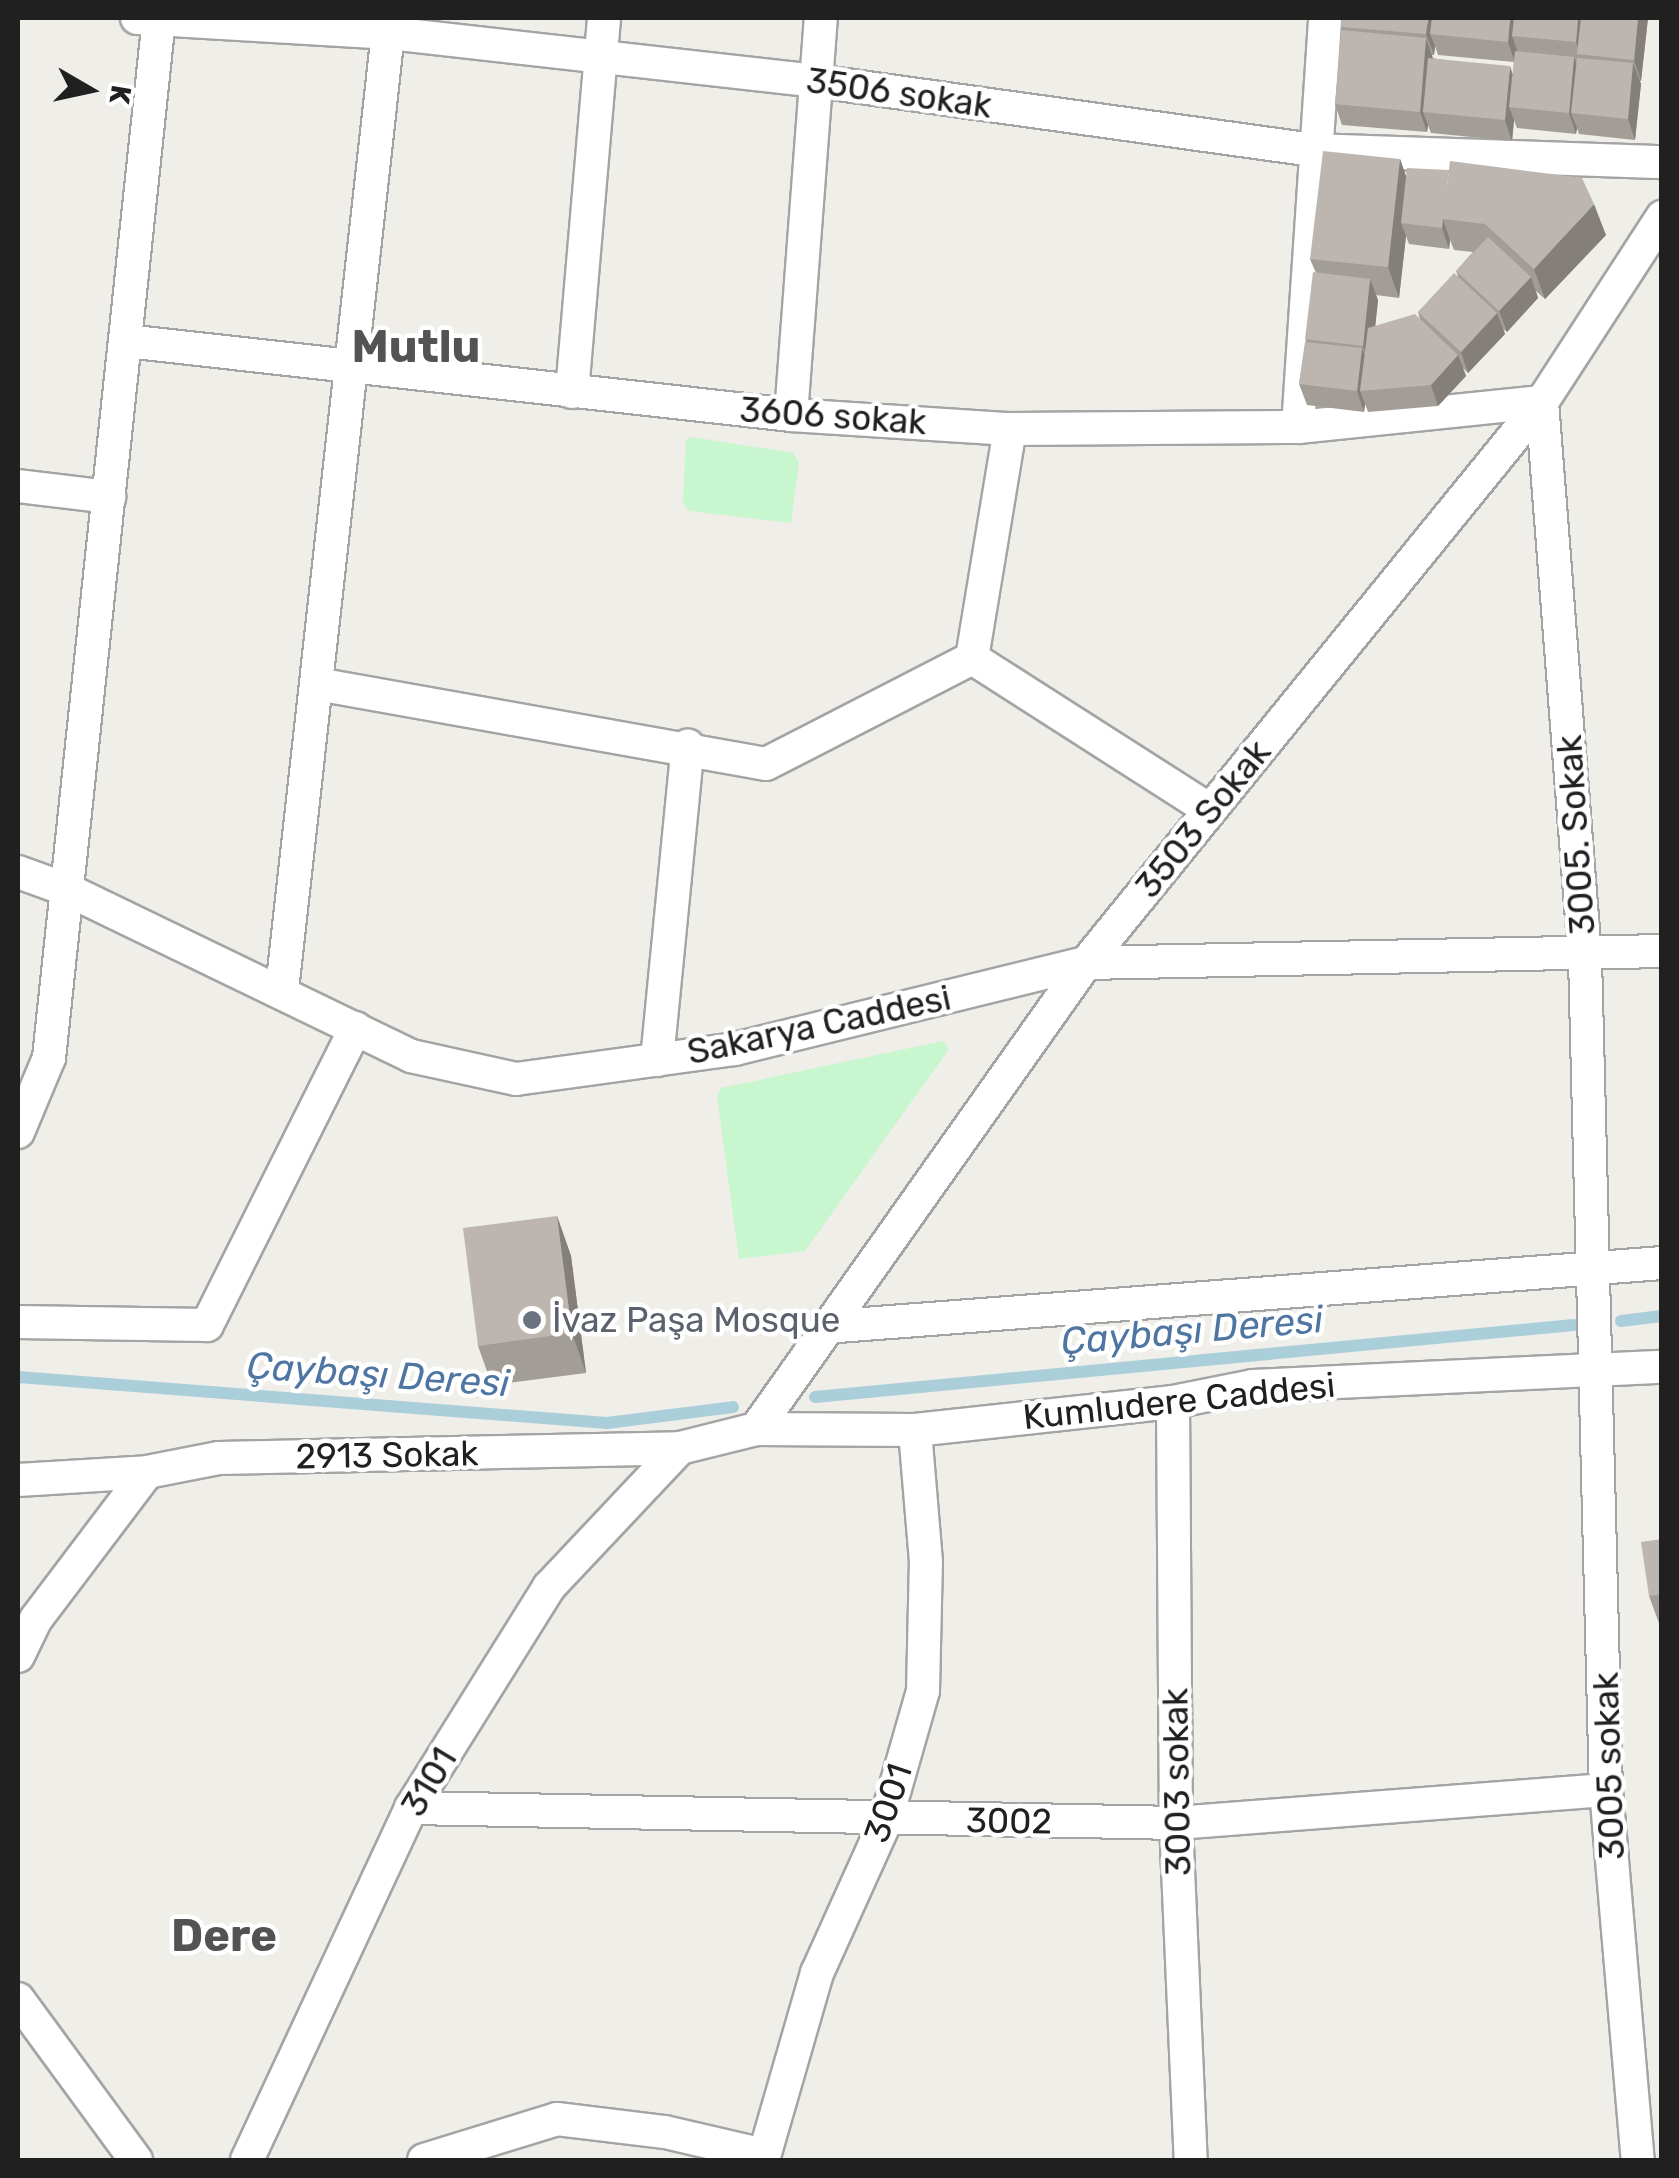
<!DOCTYPE html>
<html>
<head>
<meta charset="utf-8">
<style>
  body { margin:0 }
  #map { position:relative; width:1679px; height:2178px; overflow:hidden; background:#f0eee8; font-family:Rubik,sans-serif }
  div>[style] { position:absolute }
  [style*='--x'] { left:calc(var(--x)*1px); top:calc(var(--y)*1px); width:calc(var(--w)*1px); rotate:calc(var(--a)*1deg) }
  .park>* { inset:0; background:#c8f6ce }
  .stream>* { height:12px; margin:-6px; padding:0 6px; transform-origin:6px; border-radius:6px; background:#abcedb }
  .roads { filter:drop-shadow(2px 0 #a4a4a4) drop-shadow(-2px 0 #a4a4a4) drop-shadow(0 2px #a4a4a4) drop-shadow(0 -2px #a4a4a4) }
  .minor>* { height:32px; margin:-16px; padding:0 16px; transform-origin:16px; border-radius:16px; background:#fff }
  .wall>* { inset:0; background:#a39d97 }
  .shaded-wall>* { inset:0; background:#847f7b }
  .building>* { inset:0; background:#bdb6b0 }
  .dots>* { width:28px; height:28px; translate:-50% -50%; box-sizing:border-box; border:5px solid #fff; border-radius:50% }
  span { translate:-50% -50%; white-space:nowrap; text-align:center; line-height:1.15; -webkit-text-stroke:9px #fff; paint-order:stroke }
  .street-label { font-size:35px; color:#202020 }
  .worship-label { font-size:35px; color:#5b616d }
  .left { translate:0 -50%; text-align:left }
  .water-label { font-size:38px; color:#4f76a2; font-style:italic }
  .district-label { font-size:45px; color:#535353; font-weight:700 }
  .frame { position:absolute; inset:0; border:20px solid #202020; pointer-events:none }
  .north { position:absolute; left:40px; top:40px; width:100px; height:100px; -webkit-text-stroke:8px #fff; paint-order:stroke; rotate:99deg; font-size:28px; font-weight:700; line-height:40px; text-align:center; color:#202020 }
  .north::after { content:''; display:block; margin:auto; width:35px; height:45px; background:#202020; clip-path:polygon(50% 0,100% 100%,50% 72%,0 100%) }
</style>
</head>
<body>
<div id="map">
  <div class="park">
    <i style="clip-path:polygon(692px 437px,793px 453px,799px 462px,791px 523px,689px 511px,683px 503px,686px 440px)"></i>
    <i style="clip-path:polygon(943px 1041px,949px 1049px,805px 1251px,739px 1259px,717px 1097px,721px 1088px)"></i>
  </div>
  <div class="stream">
    <i style="--x:1621;--y:1321;--w:41;--a:-7"></i>
    <i style="--x:18;--y:1377;--w:591;--a:4.47"></i>
    <i style="--x:607;--y:1423;--w:127;--a:-7.2"></i>
    <i style="--x:815;--y:1397;--w:762;--a:-5.42"></i>
  </div>
  <div class="roads">
    <div class="minor">
      <i style="--x:137;--y:18;--w:251;--a:3.4"></i>
      <i style="--x:388;--y:33;--w:432;--a:6.4"></i>
      <i style="--x:817;--y:81;--w:501;--a:7.92"></i>
      <i style="--x:1313;--y:150;--w:349;--a:2"></i>
      <i style="--x:126;--y:341;--w:669;--a:6.35"></i>
      <i style="--x:791;--y:415;--w:219;--a:3.7"></i>
      <i style="--x:1010;--y:429;--w:288;--a:-0.4"></i>
      <i style="--x:1298;--y:427;--w:245;--a:-5.9"></i>
      <i style="--x:1542;--y:402;--w:557;--a:85.57"></i>
      <i style="--x:1585;--y:957;--w:833;--a:88.56"></i>
      <i style="--x:1606;--y:1790;--w:371;--a:85.1"></i>
      <i style="--x:572;--y:392;--w:375;--a:-85.1"></i>
      <i style="--x:791;--y:415;--w:398;--a:-85.7"></i>
      <i style="--x:1298;--y:427;--w:410;--a:-86.2"></i>
      <i style="--x:18;--y:486;--w:92;--a:6.9"></i>
      <i style="--x:972;--y:658;--w:232;--a:-80.6"></i>
      <i style="--x:317;--y:684;--w:456;--a:10.1"></i>
      <i style="--x:766;--y:764;--w:232;--a:-27.2"></i>
      <i style="--x:972;--y:658;--w:282;--a:32.6"></i>
      <i style="--x:18;--y:872;--w:53;--a:19.8"></i>
      <i style="--x:68;--y:890;--w:381;--a:25.8"></i>
      <i style="--x:411;--y:1056;--w:107;--a:12.4"></i>
      <i style="--x:516;--y:1079;--w:221;--a:-7.8"></i>
      <i style="--x:735;--y:1049;--w:361;--a:-13.8"></i>
      <i style="--x:1086;--y:963;--w:576;--a:-1.19"></i>
      <i style="--x:282;--y:990;--w:963;--a:-83.68"></i>
      <i style="--x:657;--y:1060;--w:316;--a:-84.4"></i>
      <i style="--x:18;--y:1132;--w:80;--a:-67.3"></i>
      <i style="--x:49;--y:1058;--w:1046;--a:-83.96"></i>
      <i style="--x:18;--y:1322;--w:189;--a:0.9"></i>
      <i style="--x:207;--y:1325;--w:332;--a:-63.4"></i>
      <i style="--x:825;--y:1327;--w:839;--a:-4.37"></i>
      <i style="--x:1173;--y:1402;--w:421;--a:89.6"></i>
      <i style="--x:1176;--y:1823;--w:337;--a:87.5"></i>
      <i style="--x:756;--y:1429;--w:571;--a:-54.7"></i>
      <i style="--x:1086;--y:963;--w:723;--a:-50.89"></i>
      <i style="--x:1542;--y:402;--w:221;--a:-57"></i>
      <i style="--x:18;--y:1480;--w:129;--a:-3.5"></i>
      <i style="--x:147;--y:1472;--w:73;--a:-11"></i>
      <i style="--x:219;--y:1458;--w:461;--a:-1.2"></i>
      <i style="--x:680;--y:1448;--w:78;--a:-14"></i>
      <i style="--x:756;--y:1429;--w:159;--a:0.4"></i>
      <i style="--x:915;--y:1430;--w:260;--a:-6.2"></i>
      <i style="--x:1173;--y:1402;--w:82;--a:-11.3"></i>
      <i style="--x:1253;--y:1386;--w:409;--a:-2.7"></i>
      <i style="--x:18;--y:1656;--w:41;--a:-64.1"></i>
      <i style="--x:36;--y:1619;--w:184;--a:-52.9"></i>
      <i style="--x:411;--y:1808;--w:765;--a:1.12"></i>
      <i style="--x:1176;--y:1823;--w:431;--a:-4.4"></i>
      <i style="--x:18;--y:1999;--w:200;--a:53.8"></i>
      <i style="--x:247;--y:2160;--w:388;--a:-65"></i>
      <i style="--x:411;--y:1808;--w:261;--a:-58"></i>
      <i style="--x:549;--y:1587;--w:191;--a:-46.7"></i>
      <i style="--x:424;--y:2160;--w:139;--a:-17.1"></i>
      <i style="--x:557;--y:2119;--w:109;--a:6.9"></i>
      <i style="--x:665;--y:2132;--w:102;--a:13.1"></i>
      <i style="--x:763;--y:2160;--w:195;--a:-73.9"></i>
      <i style="--x:817;--y:1973;--w:168;--a:-65.7"></i>
      <i style="--x:886;--y:1820;--w:134;--a:-74"></i>
      <i style="--x:923;--y:1691;--w:129;--a:-88.7"></i>
      <i style="--x:926;--y:1562;--w:132;--a:-94.8"></i>
    </div>
  </div>
  <div class="wall">
    <i style="clip-path:polygon(evenodd,1648px 18px,1641px 81px,1640px 81px,1641px 84px,1635px 140px,1579px 134px,1577px 128px,1576px 134px,1517px 128px,1514px 120px,1512px 141px,1431px 133px,1428px 125px,1427px 132px,1342px 125px,1335px 104px,1342px 30px,1341px 27px,1648px 18px,1435px 46px,1438px 55px,1514px 62px,1513px 74px,1433px 58px,1432px 55px,1434px 55px,1435px 46px)"></i>
    <i style="clip-path:polygon(evenodd,1400px 159px,1406px 177px,1606px 235px,1545px 299px,1536px 291px,1538px 298px,1507px 332px,1503px 329px,1505px 334px,1468px 373px,1463px 368px,1466px 376px,1438px 406px,1368px 412px,1365px 404px,1364px 412px,1307px 405px,1299px 384px,1316px 273px,1310px 259px,1400px 159px,1406px 236px,1409px 244px,1449px 249px,1450px 240px,1454px 250px,1473px 252px,1456px 271px,1458px 276px,1418px 312px,1420px 319px,1375px 326px,1378px 300px,1376px 295px,1399px 298px,1406px 236px)"></i>
    <i style="clip-path:polygon(557px 1216px,571px 1256px,586px 1373px,492px 1385px,478px 1346px)"></i>
    <i style="clip-path:polygon(1662px 1539px,1662px 1626px,1660px 1626px,1649px 1596px)"></i>
  </div>
  <div class="shaded-wall">
    <i style="clip-path:polygon(1428px 18px,1437px 18px,1430px 34px,1435px 46px,1434px 55px,1426px 34px)"></i>
    <i style="clip-path:polygon(1510px 18px,1520px 18px,1512px 36px,1517px 50px,1515px 63px,1508px 42px)"></i>
    <i style="clip-path:polygon(1578px 18px,1588px 18px,1580px 54px,1576px 42px)"></i>
    <i style="clip-path:polygon(1638px 18px,1648px 18px,1641px 81px,1634px 60px)"></i>
    <i style="clip-path:polygon(1426px 38px,1433px 59px,1423px 112px,1428px 125px,1427px 132px,1420px 112px)"></i>
    <i style="clip-path:polygon(1574px 57px,1582px 78px,1571px 113px,1577px 128px,1576px 134px,1569px 113px)"></i>
    <i style="clip-path:polygon(1633px 63px,1641px 84px,1635px 140px,1628px 119px)"></i>
    <i style="clip-path:polygon(1510px 66px,1517px 87px,1509px 107px,1514px 120px,1512px 141px,1505px 120px)"></i>
    <i style="clip-path:polygon(1400px 159px,1411px 190px,1401px 223px,1406px 236px,1399px 298px,1388px 267px)"></i>
    <i style="clip-path:polygon(1594px 204px,1606px 235px,1545px 299px,1534px 269px)"></i>
    <i style="clip-path:polygon(1443px 219px,1450px 240px,1449px 249px,1442px 228px)"></i>
    <i style="clip-path:polygon(1531px 277px,1538px 298px,1507px 332px,1499px 311px)"></i>
    <i style="clip-path:polygon(1370px 279px,1378px 300px,1371px 367px,1363px 346px)"></i>
    <i style="clip-path:polygon(1497px 313px,1505px 334px,1468px 373px,1461px 352px)"></i>
    <i style="clip-path:polygon(1362px 348px,1370px 369px,1360px 391px,1365px 404px,1364px 412px,1357px 391px)"></i>
    <i style="clip-path:polygon(1458px 355px,1466px 376px,1438px 406px,1431px 385px)"></i>
    <i style="clip-path:polygon(557px 1216px,571px 1256px,586px 1373px,572px 1333px)"></i>
  </div>
  <div class="building">
    <i style="clip-path:polygon(1342px 18px,1428px 18px,1426px 34px,1341px 27px)"></i>
    <i style="clip-path:polygon(1432px 18px,1510px 18px,1508px 42px,1430px 34px)"></i>
    <i style="clip-path:polygon(1514px 18px,1578px 18px,1576px 42px,1512px 36px)"></i>
    <i style="clip-path:polygon(1581px 18px,1638px 18px,1634px 60px,1577px 54px)"></i>
    <i style="clip-path:polygon(1341px 30px,1426px 38px,1420px 112px,1335px 104px)"></i>
    <i style="clip-path:polygon(1515px 51px,1574px 57px,1569px 113px,1509px 107px)"></i>
    <i style="clip-path:polygon(1428px 58px,1510px 66px,1505px 120px,1423px 112px)"></i>
    <i style="clip-path:polygon(1577px 58px,1633px 63px,1628px 119px,1571px 113px)"></i>
    <i style="clip-path:polygon(1323px 151px,1400px 159px,1388px 267px,1310px 259px)"></i>
    <i style="clip-path:polygon(1450px 161px,1582px 178px,1594px 204px,1534px 269px,1485px 224px,1443px 219px)"></i>
    <i style="clip-path:polygon(1407px 168px,1449px 170px,1442px 228px,1401px 223px)"></i>
    <i style="clip-path:polygon(1488px 237px,1531px 277px,1499px 311px,1456px 271px)"></i>
    <i style="clip-path:polygon(1313px 272px,1370px 279px,1363px 346px,1305px 339px)"></i>
    <i style="clip-path:polygon(1454px 273px,1497px 313px,1461px 352px,1418px 312px)"></i>
    <i style="clip-path:polygon(1415px 314px,1458px 355px,1431px 385px,1360px 391px,1368px 328px)"></i>
    <i style="clip-path:polygon(1305px 342px,1362px 348px,1357px 391px,1299px 384px)"></i>
    <i style="clip-path:polygon(557px 1216px,572px 1333px,478px 1346px,463px 1228px)"></i>
    <i style="clip-path:polygon(1662px 1539px,1662px 1594px,1649px 1596px,1641px 1542px)"></i>
  </div>
  <div class="dots">
    <i style="left:532px;top:1320px;background:#6b7280"></i>
  </div>
  <div class="street-label">
    <span style="left:899px;top:93px;rotate:8deg">3506 sokak</span>
    <span style="left:833px;top:416px;rotate:4deg">3606 sokak</span>
    <span style="left:1203px;top:819px;rotate:-51deg">3503 Sokak</span>
    <span style="left:1576px;top:835px;rotate:-94deg">3005. Sokak</span>
    <span style="left:819px;top:1025px;rotate:-12deg">Sakarya Caddesi</span>
    <span style="left:1179px;top:1401px;rotate:-6deg">Kumludere Caddesi</span>
    <span style="left:387px;top:1455px;rotate:-1deg">2913 Sokak</span>
    <span style="left:1609px;top:1766px;rotate:-92deg">3005 sokak</span>
    <span style="left:429px;top:1782px;rotate:-59deg">3101</span>
    <span style="left:1177px;top:1782px;rotate:-91deg">3003 sokak</span>
    <span style="left:888px;top:1803px;rotate:-71deg">3001</span>
    <span style="left:1009px;top:1821px;rotate:1deg">3002</span>
  </div>
  <div class="worship-label">
    <span class="left" style="left:552px;top:1320px">İvaz Paşa Mosque</span>
  </div>
  <div class="water-label">
    <span style="left:1192px;top:1331px;rotate:-5deg">Çaybaşı Deresi</span>
    <span style="left:378px;top:1375px;rotate:4deg">Çaybaşı Deresi</span>
  </div>
  <div class="district-label">
    <span style="left:416px;top:347px">Mutlu</span>
    <span style="left:224px;top:1936px">Dere</span>
  </div>
  <div class="frame"></div>
  <div class="north">K</div>
</div>
</body>
</html>
